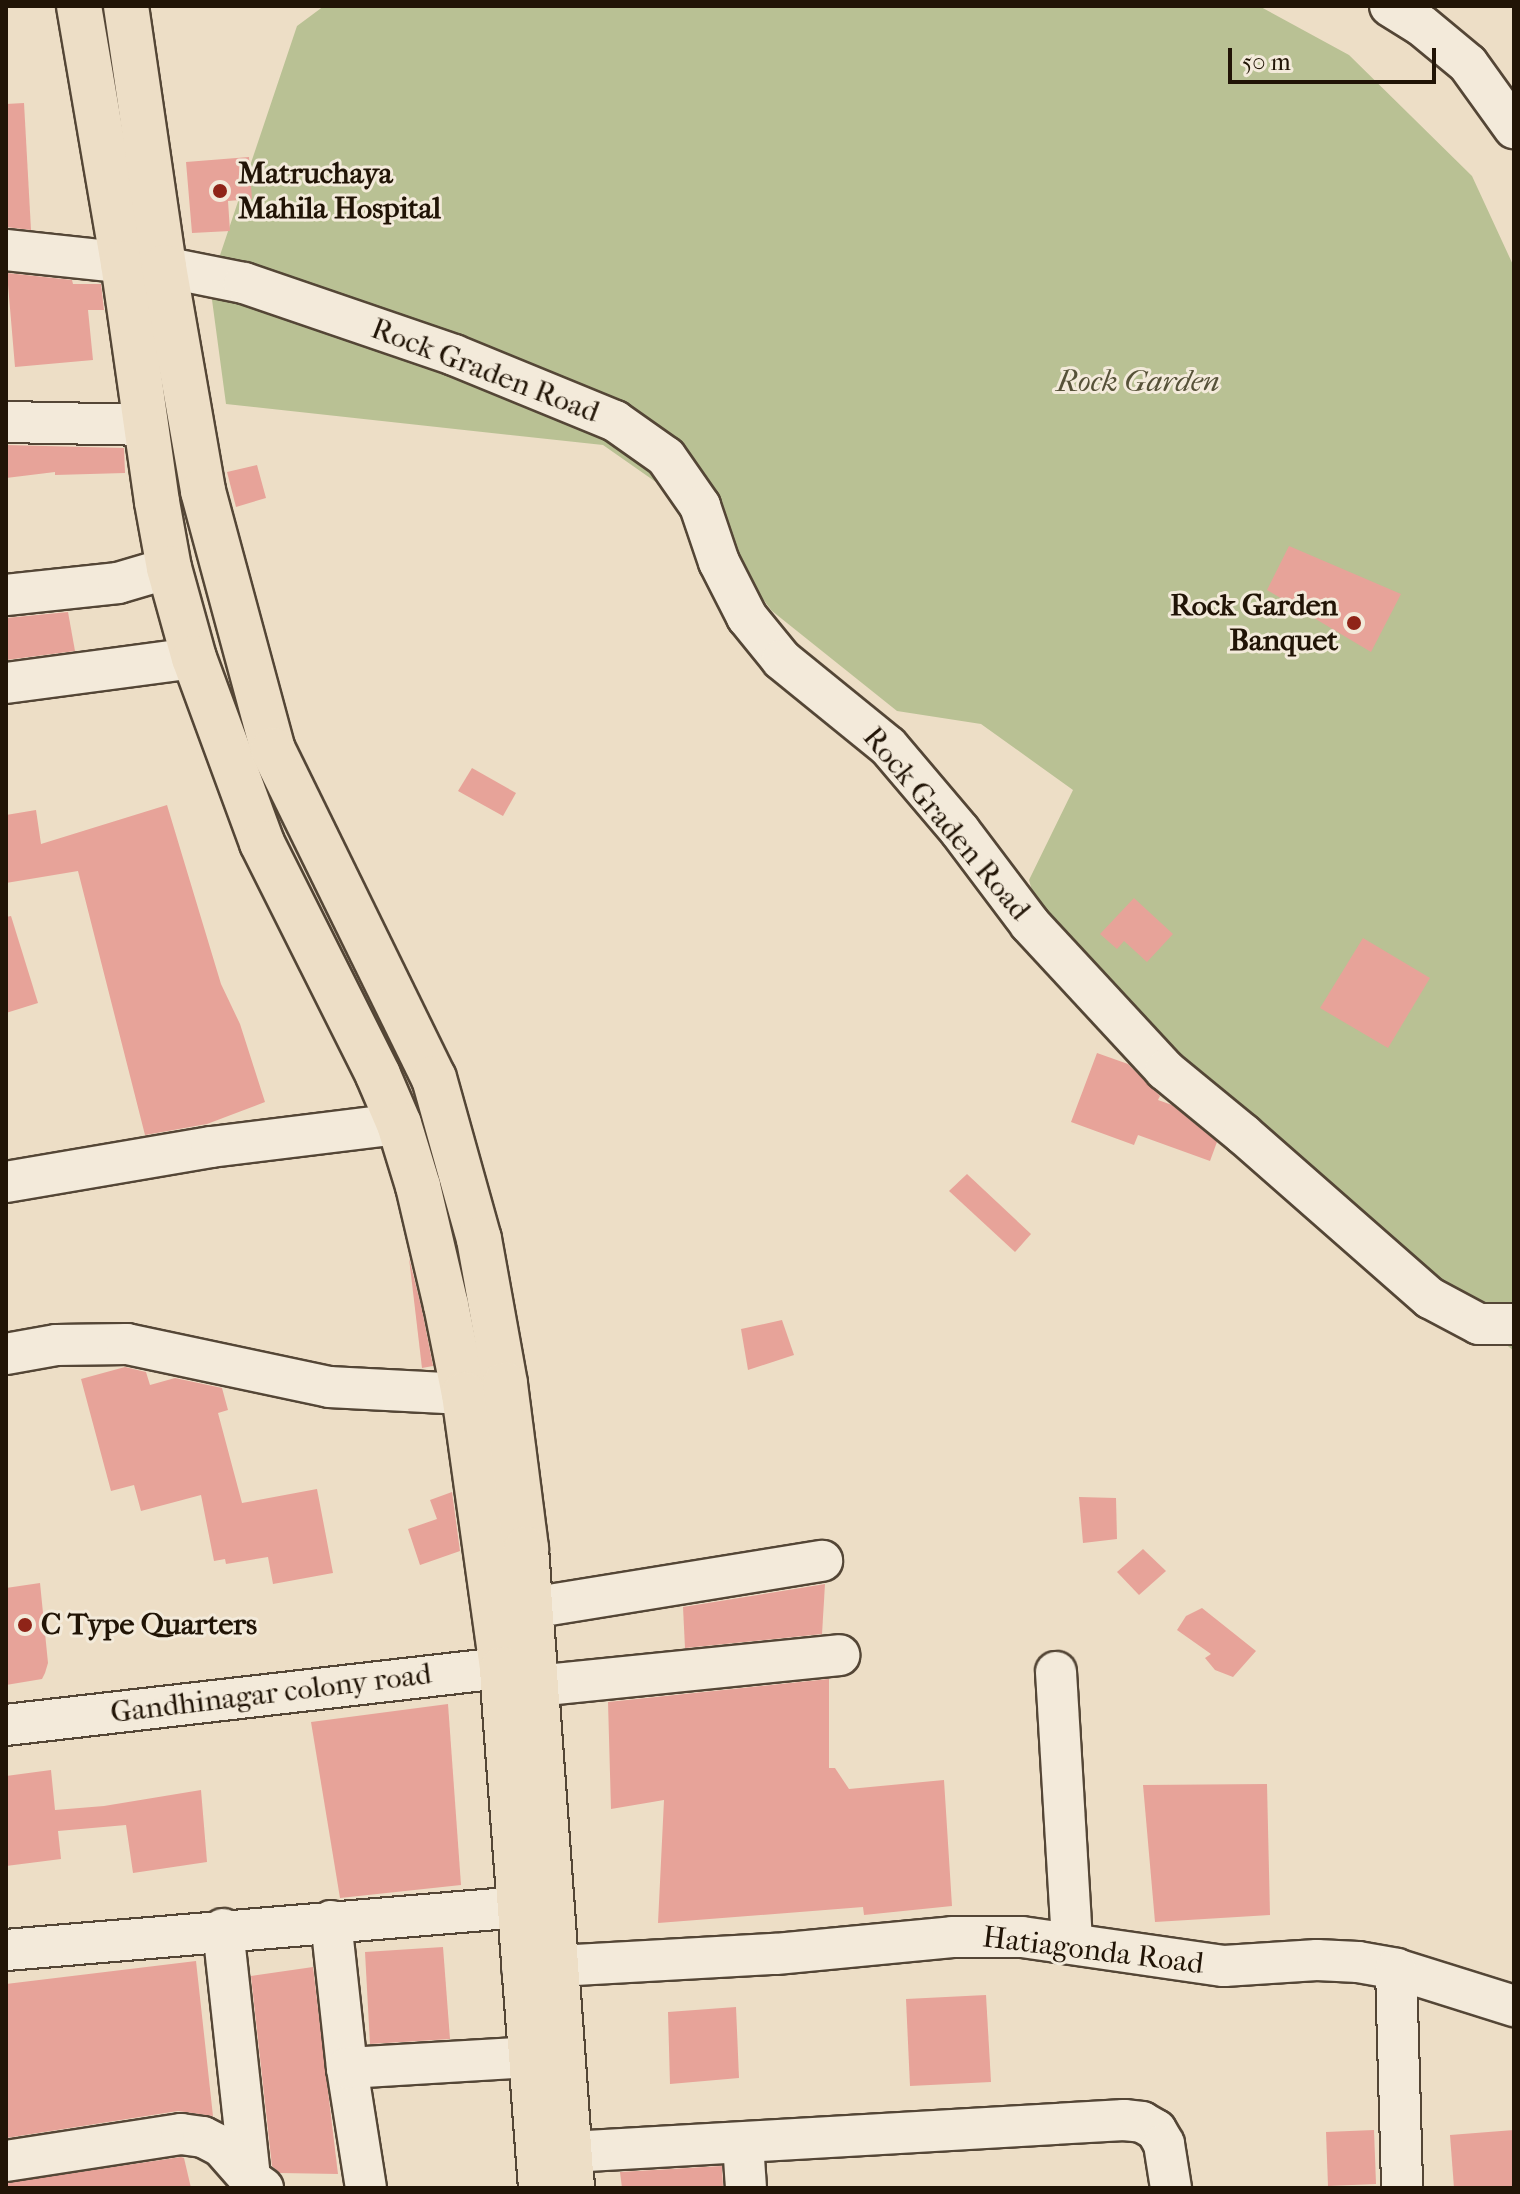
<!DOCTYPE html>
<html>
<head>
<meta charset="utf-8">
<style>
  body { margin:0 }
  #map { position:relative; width:1520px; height:2194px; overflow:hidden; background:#eddec6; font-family:"IM FELL French Canon",serif }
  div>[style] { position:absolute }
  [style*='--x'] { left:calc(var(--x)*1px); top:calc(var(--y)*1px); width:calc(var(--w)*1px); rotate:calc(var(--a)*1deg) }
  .green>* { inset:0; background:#b9c194 }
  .building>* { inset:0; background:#e7a399 }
  .roads { filter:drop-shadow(2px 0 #544636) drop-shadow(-2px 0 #544636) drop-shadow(0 2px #544636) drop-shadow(0 -2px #544636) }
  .minor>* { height:40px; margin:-20px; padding:0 20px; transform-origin:20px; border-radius:20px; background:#f3eada }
  .major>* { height:44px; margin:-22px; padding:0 22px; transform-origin:22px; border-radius:22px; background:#eddec6 }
  .dots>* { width:22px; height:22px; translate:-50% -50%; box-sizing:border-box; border:4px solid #f3eada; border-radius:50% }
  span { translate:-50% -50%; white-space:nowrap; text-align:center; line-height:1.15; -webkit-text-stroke:6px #f3eada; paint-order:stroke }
  .poi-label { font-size:30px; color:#211406; font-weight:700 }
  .left { translate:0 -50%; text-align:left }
  .right { translate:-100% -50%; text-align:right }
  .street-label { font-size:30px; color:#211406 }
  .park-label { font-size:30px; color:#565138; font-style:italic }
  .frame { position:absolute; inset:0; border:8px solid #211406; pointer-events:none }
  .scale { position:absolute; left:1228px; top:48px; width:208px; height:36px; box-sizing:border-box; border:4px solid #211406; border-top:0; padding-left:10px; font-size:24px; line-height:28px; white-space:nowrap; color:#211406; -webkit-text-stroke:6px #f3eada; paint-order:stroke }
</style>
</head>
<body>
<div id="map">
  <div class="green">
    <i style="clip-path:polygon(324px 6px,1259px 6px,1349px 55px,1472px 176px,1514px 267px,1514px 1351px,1059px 986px,1029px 880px,1073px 790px,981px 724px,897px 711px,772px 611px,693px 508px,603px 445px,226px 404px,210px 285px,297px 26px)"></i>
  </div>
  <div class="building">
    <i style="clip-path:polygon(24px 103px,31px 230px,6px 227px,6px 104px)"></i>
    <i style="clip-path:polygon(249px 157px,252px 199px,228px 201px,230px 231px,192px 233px,186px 162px)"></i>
    <i style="clip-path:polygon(7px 273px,72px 280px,73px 284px,101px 284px,104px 310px,88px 310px,93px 360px,15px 367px)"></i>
    <i style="clip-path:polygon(6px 445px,124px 448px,125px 473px,55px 475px,55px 472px,6px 478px)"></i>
    <i style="clip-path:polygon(257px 465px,266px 498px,236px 507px,227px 472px)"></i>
    <i style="clip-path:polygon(1289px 546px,1401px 594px,1371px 652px,1267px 590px)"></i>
    <i style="clip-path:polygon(68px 612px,75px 651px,6px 660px,6px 618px)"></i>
    <i style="clip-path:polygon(472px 768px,516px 793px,503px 816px,458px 791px)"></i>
    <i style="clip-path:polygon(167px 805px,221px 984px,240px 1024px,265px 1102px,207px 1124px,145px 1135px,78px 871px,6px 883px,6px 815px,36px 810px,41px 844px)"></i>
    <i style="clip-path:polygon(1134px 898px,1173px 934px,1147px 962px,1124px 941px,1117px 949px,1100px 934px)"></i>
    <i style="clip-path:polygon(11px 916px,38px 1003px,6px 1013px,6px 917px)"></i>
    <i style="clip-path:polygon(1363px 938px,1430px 978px,1388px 1048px,1320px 1008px)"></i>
    <i style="clip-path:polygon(1097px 1053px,1128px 1064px,1160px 1096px,1158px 1100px,1172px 1105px,1217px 1142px,1210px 1161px,1138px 1135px,1134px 1145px,1071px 1122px)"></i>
    <i style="clip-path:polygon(967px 1174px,1031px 1234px,1015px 1252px,949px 1191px)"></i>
    <i style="clip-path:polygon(409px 1258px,422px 1310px,433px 1366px,422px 1368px)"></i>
    <i style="clip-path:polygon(782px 1320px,794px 1355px,748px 1370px,741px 1329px)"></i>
    <i style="clip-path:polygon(125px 1367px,146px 1372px,150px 1385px,175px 1378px,222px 1388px,228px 1410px,218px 1413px,242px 1503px,317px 1489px,333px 1573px,273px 1584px,268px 1557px,226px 1564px,225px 1559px,214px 1561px,201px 1495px,141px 1511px,134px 1485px,111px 1491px,81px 1379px)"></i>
    <i style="clip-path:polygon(452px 1492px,460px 1551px,420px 1565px,408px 1529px,437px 1519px,430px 1500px)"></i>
    <i style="clip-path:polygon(1079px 1497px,1116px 1498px,1117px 1539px,1083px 1543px)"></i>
    <i style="clip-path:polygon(1143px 1549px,1166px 1571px,1139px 1595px,1117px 1572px)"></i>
    <i style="clip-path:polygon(40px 1583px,48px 1663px,45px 1673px,42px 1679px,6px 1685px,6px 1588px)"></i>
    <i style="clip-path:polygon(825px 1584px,822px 1634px,685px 1648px,683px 1607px)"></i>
    <i style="clip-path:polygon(1202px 1608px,1256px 1651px,1233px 1677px,1215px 1670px,1205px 1658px,1211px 1654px,1177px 1630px,1186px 1616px)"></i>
    <i style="clip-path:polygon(829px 1679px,829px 1768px,835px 1768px,849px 1789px,944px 1780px,952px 1906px,864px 1915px,863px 1907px,658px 1923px,664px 1800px,611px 1809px,608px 1702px)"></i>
    <i style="clip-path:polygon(448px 1704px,461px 1885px,340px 1898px,311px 1722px)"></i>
    <i style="clip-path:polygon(51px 1770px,55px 1810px,104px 1806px,201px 1790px,207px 1862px,133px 1873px,126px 1825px,58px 1831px,61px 1859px,6px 1866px,6px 1776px)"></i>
    <i style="clip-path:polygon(1267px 1784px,1270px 1915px,1155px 1922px,1143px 1785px)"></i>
    <i style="clip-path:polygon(443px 1947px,450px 2039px,370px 2044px,365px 1952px)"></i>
    <i style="clip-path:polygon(196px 1961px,213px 2116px,178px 2111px,6px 2138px,6px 1984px)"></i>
    <i style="clip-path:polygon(313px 1967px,338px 2174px,280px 2173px,272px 2166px,251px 1976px)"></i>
    <i style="clip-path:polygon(986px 1995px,991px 2082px,910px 2086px,906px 1999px)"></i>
    <i style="clip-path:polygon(736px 2007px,739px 2078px,670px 2084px,668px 2012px)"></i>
    <i style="clip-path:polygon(1374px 2130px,1376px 2184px,1328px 2186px,1326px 2132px)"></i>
    <i style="clip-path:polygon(1514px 2130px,1514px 2188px,1454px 2188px,1450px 2135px)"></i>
    <i style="clip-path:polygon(181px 2157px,184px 2158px,191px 2188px,6px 2188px,6px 2183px)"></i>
    <i style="clip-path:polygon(722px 2166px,723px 2188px,622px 2188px,620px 2172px)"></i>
  </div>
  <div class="roads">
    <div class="minor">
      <i style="--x:1390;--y:6;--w:36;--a:32"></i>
      <i style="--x:1421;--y:25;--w:61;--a:39.7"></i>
      <i style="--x:1468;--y:64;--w:79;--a:54.3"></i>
      <i style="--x:6;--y:250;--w:159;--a:6.1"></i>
      <i style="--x:164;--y:267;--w:82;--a:11.3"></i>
      <i style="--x:244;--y:283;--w:222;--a:18.9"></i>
      <i style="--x:454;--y:355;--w:174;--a:22.3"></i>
      <i style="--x:615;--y:421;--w:62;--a:35.2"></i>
      <i style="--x:666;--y:457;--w:60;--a:55.2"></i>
      <i style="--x:700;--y:506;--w:59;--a:71.3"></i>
      <i style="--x:719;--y:562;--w:62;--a:63"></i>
      <i style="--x:747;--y:617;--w:55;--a:50.9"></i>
      <i style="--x:782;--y:660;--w:136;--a:39.1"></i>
      <i style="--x:888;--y:746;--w:111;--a:49.7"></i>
      <i style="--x:960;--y:831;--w:116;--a:53"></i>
      <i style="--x:1030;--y:924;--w:199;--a:47.2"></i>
      <i style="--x:1165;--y:1070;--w:101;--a:39.4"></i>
      <i style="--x:1243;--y:1134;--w:249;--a:41.3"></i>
      <i style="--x:1430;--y:1298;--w:55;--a:28"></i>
      <i style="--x:1479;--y:1324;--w:35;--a:0"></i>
      <i style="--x:6;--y:422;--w:138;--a:1.2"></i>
      <i style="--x:6;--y:595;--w:113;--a:-6.1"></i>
      <i style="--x:118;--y:583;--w:53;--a:-16.4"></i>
      <i style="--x:6;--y:683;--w:190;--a:-7.6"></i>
      <i style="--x:6;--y:1182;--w:208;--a:-9.7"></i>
      <i style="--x:211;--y:1147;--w:189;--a:-7"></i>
      <i style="--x:6;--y:1354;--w:51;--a:-10.2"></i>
      <i style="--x:56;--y:1345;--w:71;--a:-0.8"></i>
      <i style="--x:127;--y:1344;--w:207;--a:12"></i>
      <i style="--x:329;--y:1387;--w:135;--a:3"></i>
      <i style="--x:531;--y:1608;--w:295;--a:-9.2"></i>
      <i style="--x:1056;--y:1672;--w:271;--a:86.6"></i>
      <i style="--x:536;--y:1686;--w:305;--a:-5.8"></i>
      <i style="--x:6;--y:1725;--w:533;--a:-6.58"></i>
      <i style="--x:331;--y:1921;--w:148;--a:83.8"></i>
      <i style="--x:347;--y:2068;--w:121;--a:81"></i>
      <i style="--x:223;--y:1929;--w:251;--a:83.8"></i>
      <i style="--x:6;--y:1950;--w:516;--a:-4.78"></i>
      <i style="--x:522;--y:1968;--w:254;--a:-3.2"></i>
      <i style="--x:776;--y:1954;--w:177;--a:-5.5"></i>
      <i style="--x:952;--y:1937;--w:70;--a:0"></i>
      <i style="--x:1022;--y:1937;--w:204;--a:8.2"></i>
      <i style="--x:1224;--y:1966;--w:93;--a:-3.7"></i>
      <i style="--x:1317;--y:1960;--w:41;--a:2.8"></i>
      <i style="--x:1358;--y:1962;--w:39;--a:10"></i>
      <i style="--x:1396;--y:1969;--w:124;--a:17.4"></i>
      <i style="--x:1396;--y:1969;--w:219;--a:88.4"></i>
      <i style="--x:347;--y:2068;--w:184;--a:-3.4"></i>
      <i style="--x:743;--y:2143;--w:45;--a:86.2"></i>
      <i style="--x:570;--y:2152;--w:555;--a:-3.31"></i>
      <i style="--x:1124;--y:2120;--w:18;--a:6"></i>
      <i style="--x:1142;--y:2122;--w:16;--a:30"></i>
      <i style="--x:1156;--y:2130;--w:16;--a:60"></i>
      <i style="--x:1164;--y:2144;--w:45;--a:81"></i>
      <i style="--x:6;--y:2161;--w:177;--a:-8.8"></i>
      <i style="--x:181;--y:2134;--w:22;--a:8"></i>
      <i style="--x:203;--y:2137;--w:20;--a:27"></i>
      <i style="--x:221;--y:2146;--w:44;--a:48.7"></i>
      <i style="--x:250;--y:2179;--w:16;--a:35"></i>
    </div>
    <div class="major">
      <i style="--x:79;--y:6;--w:261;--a:80.3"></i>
      <i style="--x:123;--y:263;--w:241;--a:81.9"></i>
      <i style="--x:157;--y:502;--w:67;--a:79.7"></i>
      <i style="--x:169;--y:568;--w:93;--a:74.5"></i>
      <i style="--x:194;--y:658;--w:197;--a:69.8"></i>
      <i style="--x:262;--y:843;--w:259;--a:63.4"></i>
      <i style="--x:378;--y:1075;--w:53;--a:66.8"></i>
      <i style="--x:399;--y:1124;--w:65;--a:73"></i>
      <i style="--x:418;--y:1186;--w:122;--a:76.8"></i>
      <i style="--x:446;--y:1305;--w:91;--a:78.6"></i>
      <i style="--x:464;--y:1394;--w:278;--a:82.1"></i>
      <i style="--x:502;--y:1669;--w:520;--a:85.7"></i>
      <i style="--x:126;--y:6;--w:264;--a:81.7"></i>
      <i style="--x:164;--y:267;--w:227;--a:80.1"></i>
      <i style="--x:203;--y:491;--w:268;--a:74.9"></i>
      <i style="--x:273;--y:750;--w:365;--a:63.9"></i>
      <i style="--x:434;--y:1078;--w:167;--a:74.4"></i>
      <i style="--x:479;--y:1239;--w:147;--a:79.8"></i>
      <i style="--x:505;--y:1384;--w:166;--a:82.7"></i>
      <i style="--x:526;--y:1549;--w:641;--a:85.88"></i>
    </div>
  </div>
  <div class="dots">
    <i style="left:220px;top:191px;background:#8f2418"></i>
    <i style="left:1354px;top:623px;background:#8f2418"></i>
    <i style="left:25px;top:1625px;background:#8f2418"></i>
  </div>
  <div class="poi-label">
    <span class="left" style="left:238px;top:191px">Matruchaya<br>Mahila Hospital</span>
    <span class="right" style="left:1338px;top:623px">Rock Garden<br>Banquet</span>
    <span class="left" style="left:41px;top:1625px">C Type Quarters</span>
  </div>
  <div class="street-label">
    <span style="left:485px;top:371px;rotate:21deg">Rock Graden Road</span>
    <span style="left:946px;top:824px;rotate:50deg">Rock Graden Road</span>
    <span style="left:271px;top:1694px;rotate:-7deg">Gandhinagar colony road</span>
    <span style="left:1093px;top:1951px;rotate:7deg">Hatiagonda Road</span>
  </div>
  <div class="park-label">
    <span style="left:1138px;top:382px">Rock Garden</span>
  </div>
  <div class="frame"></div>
  <div class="scale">50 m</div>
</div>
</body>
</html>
